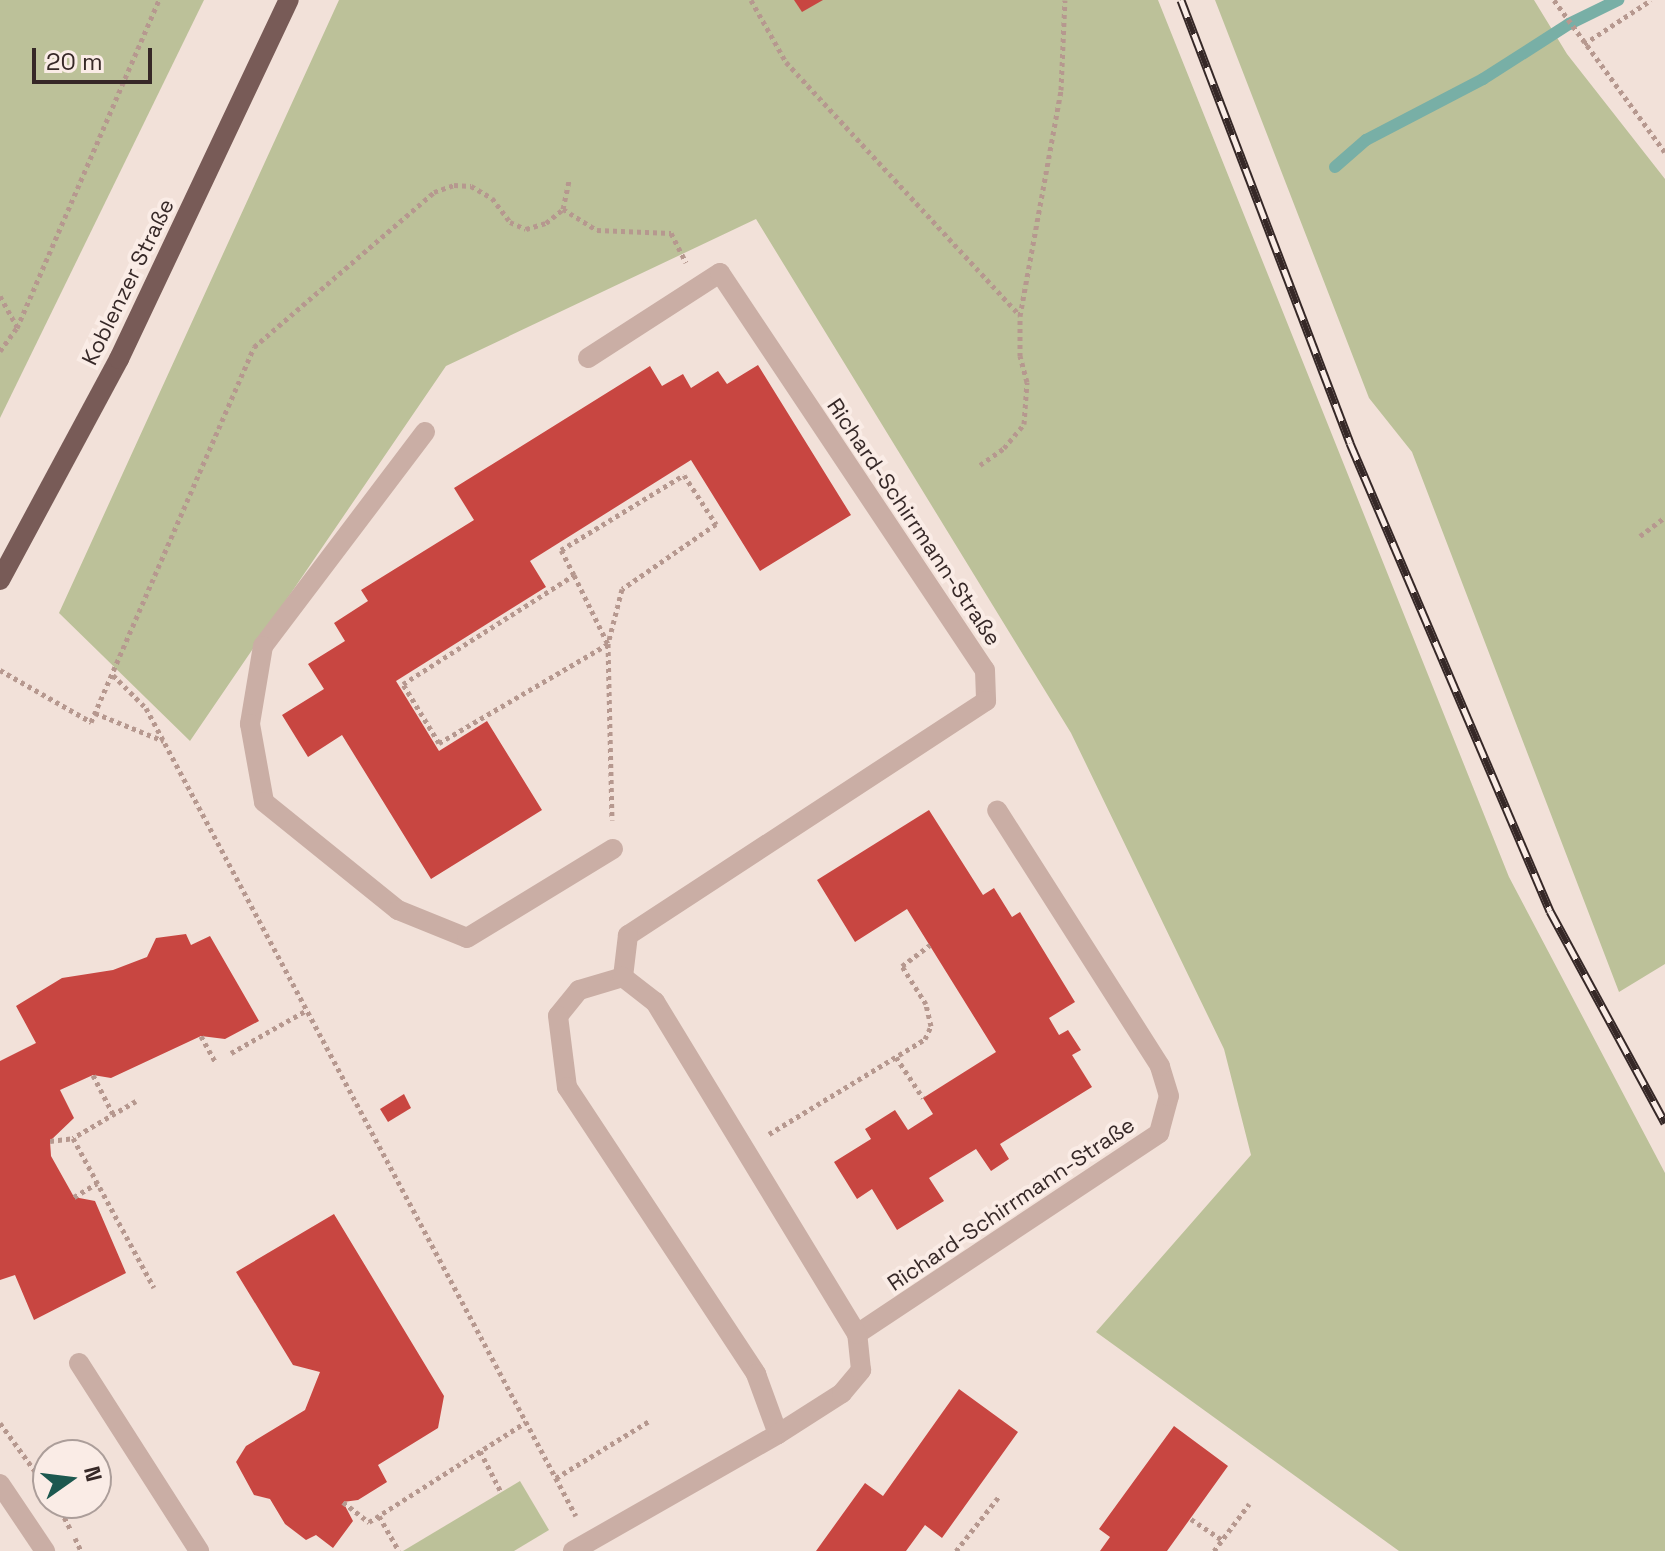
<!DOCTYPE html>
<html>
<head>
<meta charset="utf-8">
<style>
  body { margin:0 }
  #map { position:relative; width:1665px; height:1551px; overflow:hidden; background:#f2e1d9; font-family:"Space Grotesk",sans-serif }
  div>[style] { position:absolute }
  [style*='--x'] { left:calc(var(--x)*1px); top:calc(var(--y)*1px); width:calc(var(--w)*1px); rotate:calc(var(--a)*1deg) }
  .green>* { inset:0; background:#bcc199 }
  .stream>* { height:12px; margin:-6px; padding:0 6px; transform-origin:6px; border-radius:6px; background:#78afa6 }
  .building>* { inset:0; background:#c84641 }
  .path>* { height:5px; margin-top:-2.5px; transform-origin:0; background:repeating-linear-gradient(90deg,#b6988f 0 4px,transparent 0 8px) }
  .minor>* { height:20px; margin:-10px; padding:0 10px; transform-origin:10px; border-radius:10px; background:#caaea5 }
  .major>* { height:20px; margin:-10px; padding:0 10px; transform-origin:10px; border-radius:10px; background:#785b57 }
  .rail>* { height:9px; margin-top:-4.5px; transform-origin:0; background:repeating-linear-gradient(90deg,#faece6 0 18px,#362827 0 36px); box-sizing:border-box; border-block:2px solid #362827 }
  span { translate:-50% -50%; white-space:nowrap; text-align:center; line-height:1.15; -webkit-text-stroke:8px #faece6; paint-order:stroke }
  .street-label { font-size:22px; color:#362827 }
  .north { position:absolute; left:32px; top:1439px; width:80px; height:80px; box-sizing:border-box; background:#faece6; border:2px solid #ac9e9a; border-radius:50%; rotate:76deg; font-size:22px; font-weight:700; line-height:32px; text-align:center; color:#362827 }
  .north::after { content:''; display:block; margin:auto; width:28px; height:36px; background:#1c584f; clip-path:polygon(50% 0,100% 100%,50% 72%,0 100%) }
  .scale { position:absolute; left:32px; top:48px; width:120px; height:36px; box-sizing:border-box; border:4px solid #362827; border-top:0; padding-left:10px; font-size:24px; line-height:28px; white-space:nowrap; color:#362827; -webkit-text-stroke:6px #faece6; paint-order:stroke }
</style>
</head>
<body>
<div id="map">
  <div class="green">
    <i style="clip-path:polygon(0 0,204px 0,0 418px)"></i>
    <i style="clip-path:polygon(339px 0,1158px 0,1509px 877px,1665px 1173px,1665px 1551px,1399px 1551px,1096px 1332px,1251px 1155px,1224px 1049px,1071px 733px,756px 219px,446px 366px,190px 741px,59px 613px)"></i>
    <i style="clip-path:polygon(1215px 0,1534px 0,1567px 54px,1665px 179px,1665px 964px,1619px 992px,1412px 452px,1369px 398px)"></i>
    <i style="clip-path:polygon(520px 1481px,549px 1530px,514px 1551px,403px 1551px)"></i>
  </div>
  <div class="stream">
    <i style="--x:1335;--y:167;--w:41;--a:-41.1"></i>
    <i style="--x:1366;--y:140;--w:132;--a:-27.5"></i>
    <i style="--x:1483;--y:79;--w:102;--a:-32.6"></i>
    <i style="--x:1569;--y:24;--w:55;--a:-26.1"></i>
  </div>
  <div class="building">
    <i style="clip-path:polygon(794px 0,823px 0,802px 12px)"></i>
    <i style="clip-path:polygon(758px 365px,851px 515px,760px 571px,691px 460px,530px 561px,546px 587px,396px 681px,439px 751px,487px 721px,542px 810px,431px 879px,342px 735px,308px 757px,282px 715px,324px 689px,308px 664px,345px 641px,334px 623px,368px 601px,361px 590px,474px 520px,454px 488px,650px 366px,662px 386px,683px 374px,691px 388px,718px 371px,727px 384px)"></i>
    <i style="clip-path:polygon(929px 810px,983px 895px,994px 888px,1012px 917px,1020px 912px,1075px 1002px,1049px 1018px,1059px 1035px,1068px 1030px,1081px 1050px,1072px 1055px,1092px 1087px,1000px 1144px,1009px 1159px,991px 1171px,976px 1149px,929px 1178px,944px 1201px,897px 1230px,872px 1189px,857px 1199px,834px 1162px,871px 1139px,865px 1129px,895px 1110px,908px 1130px,933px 1114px,923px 1098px,996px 1052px,907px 909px,855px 942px,817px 880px)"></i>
    <i style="clip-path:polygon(186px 934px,191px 945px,210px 936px,259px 1021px,225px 1039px,201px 1036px,111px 1078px,93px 1075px,60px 1090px,74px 1118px,50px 1141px,51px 1156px,74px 1197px,95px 1201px,126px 1273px,34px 1320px,15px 1275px,0 1280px,0 1061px,36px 1043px,16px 1006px,62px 978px,113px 970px,147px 957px,156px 938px)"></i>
    <i style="clip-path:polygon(404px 1094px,411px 1108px,388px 1122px,380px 1109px)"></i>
    <i style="clip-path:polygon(334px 1214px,444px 1396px,438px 1428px,378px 1465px,387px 1482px,358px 1500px,343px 1502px,353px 1521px,333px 1548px,316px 1535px,306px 1540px,285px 1524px,270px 1499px,254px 1495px,236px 1462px,246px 1446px,305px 1410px,320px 1372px,293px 1365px,236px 1272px)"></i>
    <i style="clip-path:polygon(959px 1389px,1018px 1432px,942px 1538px,925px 1525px,906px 1551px,816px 1551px,865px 1483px,883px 1496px)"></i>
    <i style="clip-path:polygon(1174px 1426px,1228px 1466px,1167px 1551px,1100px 1551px,1110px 1537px,1099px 1529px)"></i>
  </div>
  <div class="path">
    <i style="--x:751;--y:0;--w:71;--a:60.6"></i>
    <i style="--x:786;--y:62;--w:345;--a:47.3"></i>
    <i style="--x:1020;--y:316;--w:230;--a:-79.7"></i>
    <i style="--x:1061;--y:90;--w:90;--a:-87.5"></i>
    <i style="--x:1554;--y:0;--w:188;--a:53.9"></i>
    <i style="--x:1584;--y:44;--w:80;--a:-33.3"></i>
    <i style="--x:563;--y:209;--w:29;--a:-78"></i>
    <i style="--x:0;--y:296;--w:35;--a:61"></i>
    <i style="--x:0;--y:351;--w:29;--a:-54"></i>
    <i style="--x:17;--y:328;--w:357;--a:-66.6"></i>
    <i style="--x:980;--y:465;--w:29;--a:-35"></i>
    <i style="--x:1004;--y:448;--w:31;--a:-50"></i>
    <i style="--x:1024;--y:424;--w:42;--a:-85.9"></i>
    <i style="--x:1027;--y:382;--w:27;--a:-105"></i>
    <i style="--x:1020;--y:356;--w:40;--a:-90"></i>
    <i style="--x:1640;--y:536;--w:31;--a:-37"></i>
    <i style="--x:574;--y:575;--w:28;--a:-117"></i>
    <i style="--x:561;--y:550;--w:144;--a:-31.4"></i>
    <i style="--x:684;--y:475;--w:59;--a:56.9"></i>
    <i style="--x:716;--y:524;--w:114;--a:145.3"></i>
    <i style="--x:622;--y:589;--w:57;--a:104.3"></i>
    <i style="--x:608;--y:644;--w:196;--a:149.6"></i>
    <i style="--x:439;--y:743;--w:69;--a:-121.4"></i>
    <i style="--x:403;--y:684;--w:203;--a:-32.5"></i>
    <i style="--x:574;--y:575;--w:77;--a:63.8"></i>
    <i style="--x:608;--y:644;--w:176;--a:88.7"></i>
    <i style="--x:0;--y:670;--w:105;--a:29.7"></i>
    <i style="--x:91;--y:722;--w:409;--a:-66.5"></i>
    <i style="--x:254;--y:347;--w:238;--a:-40.7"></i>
    <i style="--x:434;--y:192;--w:21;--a:-19"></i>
    <i style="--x:454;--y:185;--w:17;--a:3"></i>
    <i style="--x:471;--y:186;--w:24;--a:30"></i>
    <i style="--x:492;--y:198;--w:30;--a:53"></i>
    <i style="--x:510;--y:222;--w:17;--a:24"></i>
    <i style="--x:526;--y:229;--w:21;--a:-17"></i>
    <i style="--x:546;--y:223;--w:22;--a:-39"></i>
    <i style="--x:563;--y:209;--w:40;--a:32"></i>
    <i style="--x:597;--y:230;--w:74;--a:2.3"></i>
    <i style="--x:671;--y:233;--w:33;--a:63"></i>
    <i style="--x:113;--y:675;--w:47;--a:45"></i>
    <i style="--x:146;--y:708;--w:915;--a:61.98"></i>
    <i style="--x:95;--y:713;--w:74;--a:22.1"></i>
    <i style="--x:201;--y:1036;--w:29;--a:61"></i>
    <i style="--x:231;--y:1053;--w:87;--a:-29.5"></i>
    <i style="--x:896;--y:1057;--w:49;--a:56.6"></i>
    <i style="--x:93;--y:1075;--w:44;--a:62.9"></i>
    <i style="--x:136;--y:1101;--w:73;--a:149.6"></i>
    <i style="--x:73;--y:1138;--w:170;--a:61.6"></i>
    <i style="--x:769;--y:1134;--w:183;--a:-31.3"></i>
    <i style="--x:925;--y:1039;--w:14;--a:-65"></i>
    <i style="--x:931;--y:1026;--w:23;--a:-103"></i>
    <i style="--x:926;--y:1004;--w:45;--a:-122.3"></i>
    <i style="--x:902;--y:966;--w:35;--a:-37"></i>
    <i style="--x:50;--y:1141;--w:23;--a:-7"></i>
    <i style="--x:74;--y:1197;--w:27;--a:-31"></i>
    <i style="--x:0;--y:1423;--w:82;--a:54"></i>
    <i style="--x:480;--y:1451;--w:46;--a:62.9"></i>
    <i style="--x:556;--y:1478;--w:109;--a:-31.5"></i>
    <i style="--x:343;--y:1502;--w:33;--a:38"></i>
    <i style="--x:369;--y:1522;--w:186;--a:-32.5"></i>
    <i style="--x:57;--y:1503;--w:29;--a:63"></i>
    <i style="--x:379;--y:1516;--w:40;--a:60.3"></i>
    <i style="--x:1191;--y:1519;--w:37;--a:34"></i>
    <i style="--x:75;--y:1538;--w:14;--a:65"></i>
    <i style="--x:956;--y:1551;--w:71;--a:-51.8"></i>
    <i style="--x:1214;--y:1551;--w:59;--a:-53.3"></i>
  </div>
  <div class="minor">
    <i style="--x:588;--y:358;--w:157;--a:-32.8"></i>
    <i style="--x:720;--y:273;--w:477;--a:56.3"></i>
    <i style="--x:985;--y:670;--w:31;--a:88"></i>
    <i style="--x:986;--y:701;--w:428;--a:146.8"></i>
    <i style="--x:628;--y:935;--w:42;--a:96.8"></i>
    <i style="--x:425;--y:432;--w:268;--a:127.1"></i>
    <i style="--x:263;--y:646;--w:79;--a:99.5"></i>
    <i style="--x:250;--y:724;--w:79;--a:79.8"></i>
    <i style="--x:264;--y:802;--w:172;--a:38.9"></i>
    <i style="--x:398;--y:910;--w:74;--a:22.1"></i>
    <i style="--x:467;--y:938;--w:171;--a:-31.4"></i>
    <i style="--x:623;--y:977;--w:46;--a:163.5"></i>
    <i style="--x:579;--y:990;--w:33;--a:129"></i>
    <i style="--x:558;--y:1016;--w:72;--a:82.8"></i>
    <i style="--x:567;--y:1087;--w:344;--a:56.6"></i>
    <i style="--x:756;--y:1374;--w:64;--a:69.9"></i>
    <i style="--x:857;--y:1334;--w:363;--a:-33.6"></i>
    <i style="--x:1159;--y:1133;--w:38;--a:-75"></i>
    <i style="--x:1169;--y:1096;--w:31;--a:-107"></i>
    <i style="--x:1160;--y:1066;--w:303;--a:-122.5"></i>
    <i style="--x:79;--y:1363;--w:223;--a:57.4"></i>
    <i style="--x:0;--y:1484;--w:81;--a:56.1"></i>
    <i style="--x:573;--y:1551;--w:236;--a:-29.7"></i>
    <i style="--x:778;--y:1434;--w:76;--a:-32.6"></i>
    <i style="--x:842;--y:1393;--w:30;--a:-50"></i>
    <i style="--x:861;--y:1370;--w:36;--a:-96"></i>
    <i style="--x:857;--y:1334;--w:389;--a:-121.3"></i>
    <i style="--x:655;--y:1002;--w:41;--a:-142"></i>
  </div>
  <div class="major">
    <i style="--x:0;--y:580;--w:251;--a:-61.7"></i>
    <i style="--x:119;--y:359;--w:397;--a:-64.7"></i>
  </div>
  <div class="rail">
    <i style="--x:1181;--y:0;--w:474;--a:69.1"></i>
    <i style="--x:1350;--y:443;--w:509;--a:66.86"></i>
    <i style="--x:1550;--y:911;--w:241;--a:61.5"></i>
  </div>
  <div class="street-label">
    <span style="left:128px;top:282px;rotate:-64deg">Koblenzer Straße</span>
    <span style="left:914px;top:522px;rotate:56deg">Richard-Schirrmann-Straße</span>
    <span style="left:1011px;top:1204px;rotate:-34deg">Richard-Schirrmann-Straße</span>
  </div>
  <div class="north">N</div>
  <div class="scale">20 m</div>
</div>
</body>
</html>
